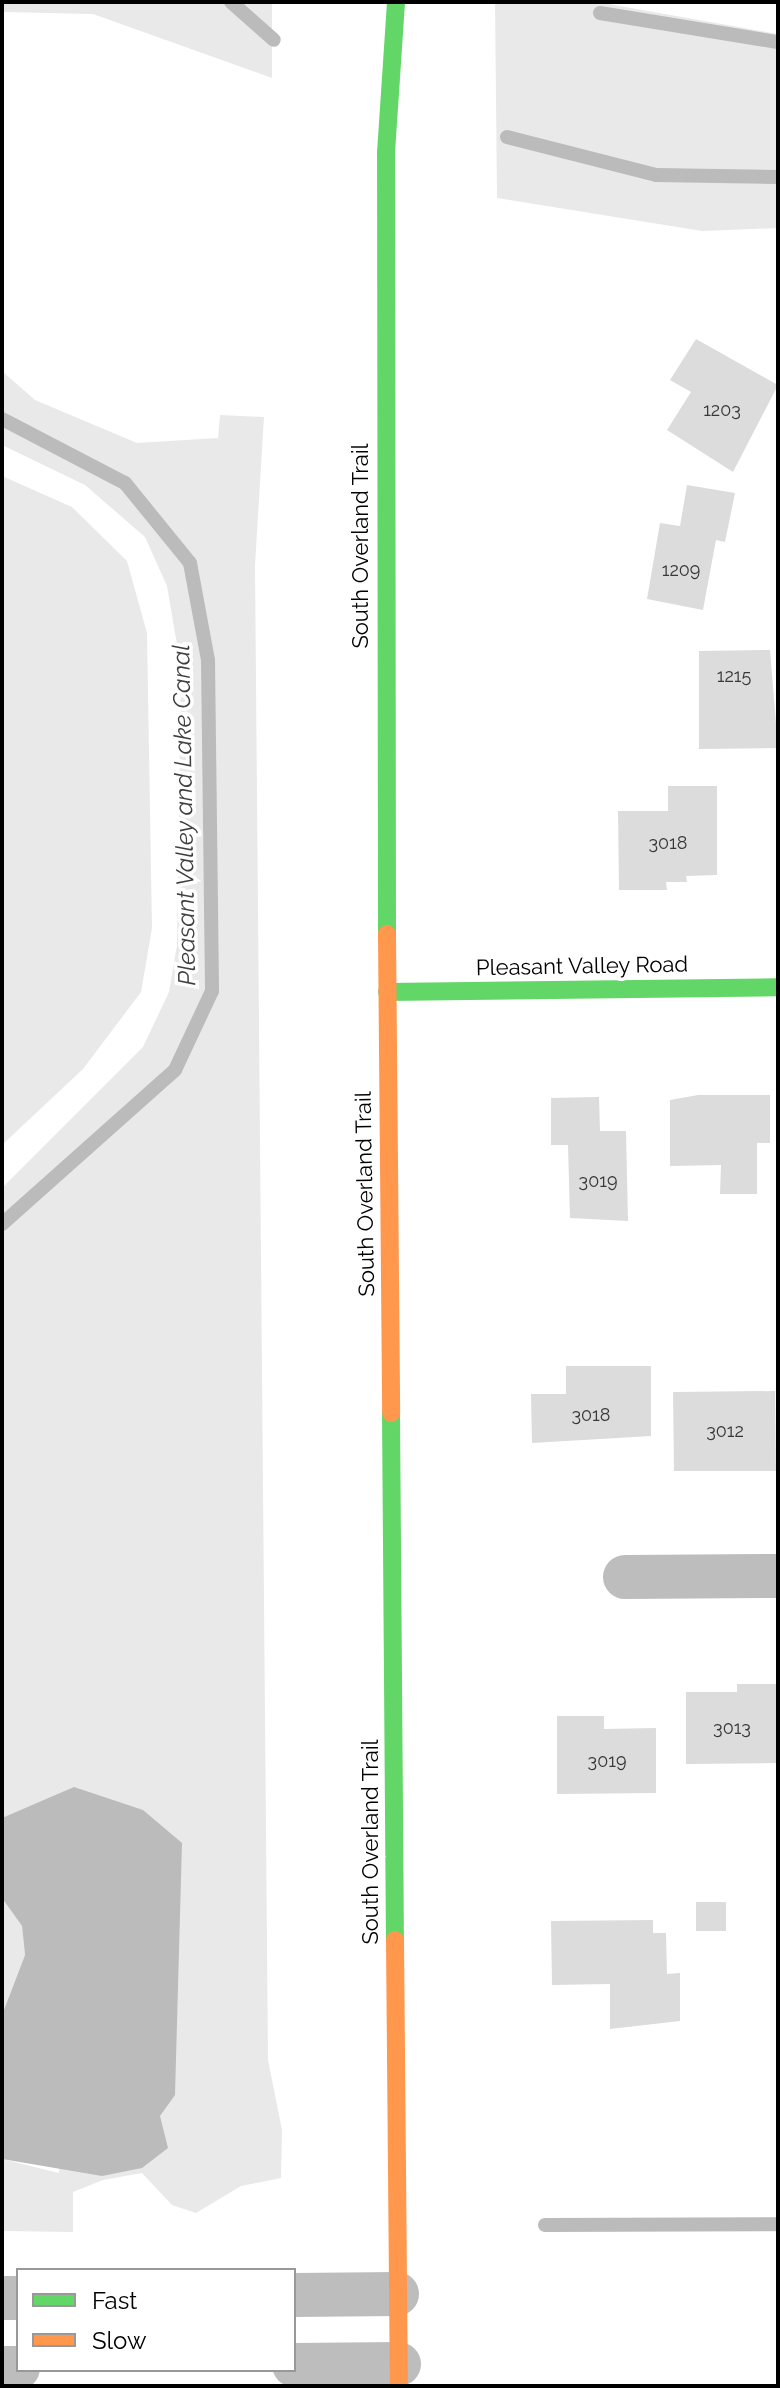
<!DOCTYPE html>
<html>
<head>
<meta charset="utf-8">
<style>
  body { margin:0 }
  #map { position:relative; width:780px; height:2388px; overflow:hidden; background:#fff; font-family:Raleway,sans-serif }
  div>[style] { position:absolute }
  [style*='--x'] { left:calc(var(--x)*1px); top:calc(var(--y)*1px); width:calc(var(--w)*1px); rotate:calc(var(--a)*1deg) }
  .green>* { inset:0; background:#e9e9e9 }
  .water>* { inset:0; background:#bbb }
  .stream>* { height:14px; margin:-7px; padding:0 7px; transform-origin:7px; border-radius:7px; background:#bbb }
  .building>* { inset:0; background:#dcdcdc }
  .street>* { height:44px; margin:-22px; padding:0 22px; transform-origin:22px; border-radius:22px; background:#bdbdbd }
  .fast>* { height:18px; margin:-9px; padding:0 9px; transform-origin:9px; border-radius:9px; background:#63d668 }
  .slow>* { height:18px; margin:-9px; padding:0 9px; transform-origin:9px; border-radius:9px; background:#ff974d }
  span { translate:-50% -50%; white-space:nowrap; text-align:center; line-height:1.15; -webkit-text-stroke:7px #fff; paint-order:stroke }
  .number-label { font-size:18px; color:#373737 }
  .number-label span { -webkit-text-stroke-width:0 }
  .street-label { font-size:22px; color:#000 }
  .water-label { font-size:24px; color:#3f3f3f; font-style:italic }
  .frame { position:absolute; inset:0; border:4px solid #000; pointer-events:none }
  .legend { position:absolute; left:16px; top:2268px; width:280px; height:104px; box-sizing:border-box; background:#fff; border:2px solid #999; margin:0; padding:10px 14px; list-style:none; font-size:24px; color:#000 }
  .legend li { display:flex; align-items:center; gap:16px; height:40px }
  .legend b { width:40px; border:2px solid #999 }
</style>
</head>
<body>
<div id="map">
  <div class="green">
    <i style="clip-path:polygon(2px 2px,272px 2px,272px 78px,93px 14px,2px 12px)"></i>
    <i style="clip-path:polygon(495px 2px,597px 2px,778px 34px,778px 228px,702px 231px,497px 198px)"></i>
    <i style="clip-path:polygon(2px 371px,35px 400px,137px 443px,218px 438px,220px 415px,264px 417px,255px 565px,268px 2060px,282px 2130px,281px 2178px,241px 2186px,196px 2213px,172px 2205px,142px 2173px,103px 2180px,73px 2192px,73px 2232px,2px 2231px,2px 2159px,59px 2173px,75px 1788px,2px 1818px,2px 1188px,143px 1047px,169px 992px,177px 945px,181px 668px,167px 586px,145px 537px,85px 485px,2px 445px)"></i>
    <i style="clip-path:polygon(2px 476px,72px 507px,127px 561px,147px 633px,152px 928px,141px 992px,83px 1069px,2px 1145px)"></i>
    <i style="clip-path:polygon(2px 1898px,22px 1926px,25px 1955px,2px 2015px)"></i>
  </div>
  <div class="water">
    <i style="clip-path:polygon(74px 1787px,143px 1810px,182px 1843px,175px 2095px,160px 2116px,168px 2148px,142px 2168px,102px 2176px,2px 2159px,2px 2015px,25px 1955px,22px 1926px,2px 1898px,2px 1818px)"></i>
  </div>
  <div class="stream">
    <i style="--x:231;--y:2;--w:57;--a:41.5"></i>
    <i style="--x:600;--y:13;--w:180;--a:9.3"></i>
    <i style="--x:507;--y:137;--w:154;--a:14.3"></i>
    <i style="--x:656;--y:175;--w:122;--a:0.9"></i>
    <i style="--x:2;--y:419;--w:139;--a:27.5"></i>
    <i style="--x:125;--y:483;--w:103;--a:50.9"></i>
    <i style="--x:190;--y:563;--w:99;--a:79.5"></i>
    <i style="--x:208;--y:660;--w:331;--a:89.3"></i>
    <i style="--x:212;--y:991;--w:87;--a:115.1"></i>
    <i style="--x:175;--y:1070;--w:232;--a:138.3"></i>
    <i style="--x:545;--y:2225;--w:233;--a:-0.2"></i>
  </div>
  <div class="building">
    <i style="clip-path:polygon(696px 339px,778px 385px,733px 472px,667px 430px,691px 392px,670px 380px)"></i>
    <i style="clip-path:polygon(687px 485px,735px 493px,725px 542px,716px 540px,703px 610px,647px 599px,660px 523px,680px 526px)"></i>
    <i style="clip-path:polygon(770px 650px,778px 748px,699px 749px,699px 651px)"></i>
    <i style="clip-path:polygon(668px 786px,717px 786px,717px 875px,686px 876px,687px 882px,666px 882px,667px 890px,619px 890px,618px 811px,668px 811px)"></i>
    <i style="clip-path:polygon(698px 1095px,770px 1095px,770px 1143px,757px 1143px,757px 1194px,720px 1194px,721px 1165px,670px 1166px,670px 1100px)"></i>
    <i style="clip-path:polygon(599px 1097px,600px 1131px,626px 1131px,628px 1221px,570px 1218px,568px 1145px,551px 1145px,551px 1098px)"></i>
    <i style="clip-path:polygon(566px 1366px,651px 1366px,651px 1436px,532px 1443px,531px 1394px,566px 1394px)"></i>
    <i style="clip-path:polygon(775px 1391px,776px 1471px,674px 1471px,673px 1392px)"></i>
    <i style="clip-path:polygon(737px 1684px,778px 1684px,778px 1763px,686px 1764px,686px 1692px,737px 1692px)"></i>
    <i style="clip-path:polygon(557px 1716px,604px 1716px,604px 1729px,656px 1728px,656px 1793px,557px 1794px)"></i>
    <i style="clip-path:polygon(696px 1902px,726px 1902px,726px 1931px,696px 1931px)"></i>
    <i style="clip-path:polygon(653px 1920px,653px 1933px,666px 1933px,667px 1974px,680px 1973px,680px 2021px,610px 2029px,610px 1984px,552px 1985px,551px 1921px)"></i>
  </div>
  <div class="street">
    <i style="--x:625;--y:1577;--w:153;--a:-0.4"></i>
    <i style="--x:294;--y:2295;--w:103;--a:-0.6"></i>
    <i style="--x:2;--y:2298;--w:16;--a:0"></i>
    <i style="--x:294;--y:2365;--w:105;--a:-0.5"></i>
    <i style="--x:2;--y:2368;--w:16;--a:0"></i>
  </div>
  <div class="fast">
    <i style="--x:387;--y:934;--w:781;--a:-90.07"></i>
    <i style="--x:386;--y:153;--w:151;--a:-86.2"></i>
    <i style="--x:387;--y:992;--w:391;--a:-0.7"></i>
    <i style="--x:391;--y:1413;--w:527;--a:89.57"></i>
  </div>
  <div class="slow">
    <i style="--x:387;--y:934;--w:479;--a:89.5"></i>
    <i style="--x:395;--y:1940;--w:446;--a:89.5"></i>
  </div>
  <div class="number-label">
    <span style="left:722px;top:410px">1203</span>
    <span style="left:681px;top:570px">1209</span>
    <span style="left:734px;top:676px">1215</span>
    <span style="left:668px;top:843px">3018</span>
    <span style="left:598px;top:1181px">3019</span>
    <span style="left:591px;top:1415px">3018</span>
    <span style="left:725px;top:1431px">3012</span>
    <span style="left:732px;top:1728px">3013</span>
    <span style="left:607px;top:1761px">3019</span>
  </div>
  <div class="street-label">
    <span style="left:361px;top:546px;rotate:-90deg">South Overland Trail</span>
    <span style="left:582px;top:966px;rotate:-1deg">Pleasant Valley Road</span>
    <span style="left:365px;top:1194px;rotate:-91deg">South Overland Trail</span>
    <span style="left:371px;top:1842px;rotate:-90deg">South Overland Trail</span>
  </div>
  <div class="water-label">
    <span style="left:184px;top:815px;rotate:-91deg">Pleasant Valley and Lake Canal</span>
  </div>
  <div class="frame"></div>
  <ul class="legend">
  <li><b style="height:10px;background:#63d668"></b>Fast</li>
  <li><b style="height:10px;background:#ff974d"></b>Slow</li>
  </ul>
</div>
</body>
</html>
